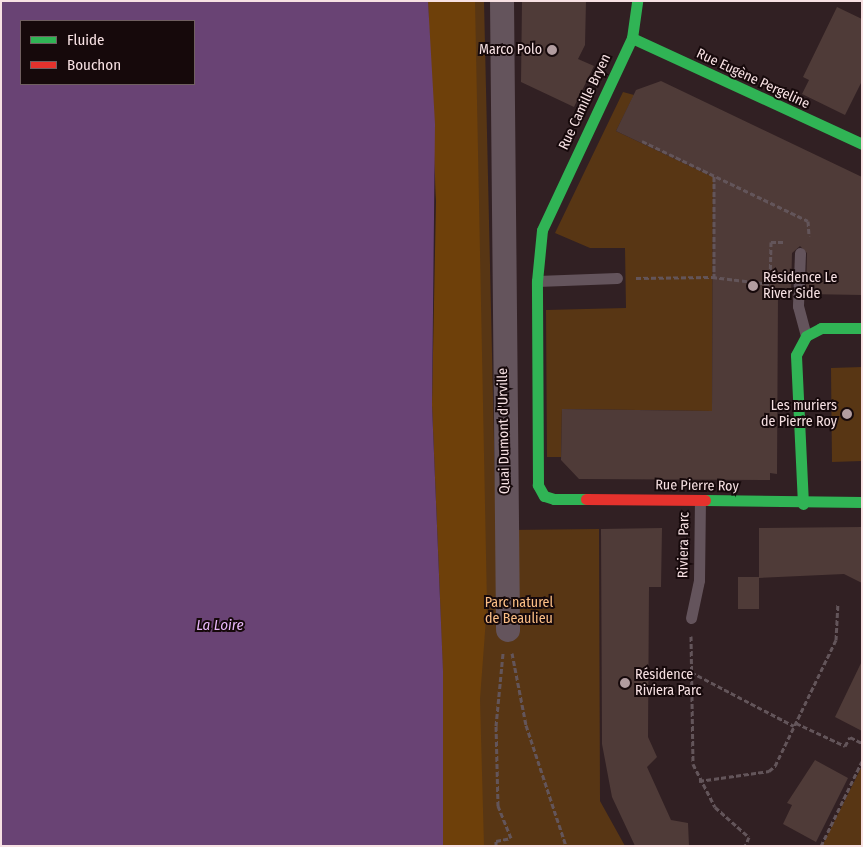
<!DOCTYPE html>
<html>
<head>
<meta charset="utf-8">
<style>
  body { margin:0 }
  #map { position:relative; width:863px; height:847px; overflow:hidden; background:#312023; font-family:"Fira Sans Condensed",sans-serif }
  div>[style] { position:absolute }
  [style*='--x'] { left:calc(var(--x)*1px); top:calc(var(--y)*1px); width:calc(var(--w)*1px); rotate:calc(var(--a)*1deg) }
  .green>* { inset:0; background:#583614 }
  .forest>* { inset:0; background:#6e400a }
  .water>* { inset:0; background:#694374 }
  .building>* { inset:0; background:#4f3b38 }
  .path>* { height:3px; margin-top:-1.5px; transform-origin:0; background:repeating-linear-gradient(90deg,#63555a 0 5px,transparent 0 7.5px) }
  .lane>* { height:11px; margin:-5.5px; padding:0 5.5px; transform-origin:5.5px; border-radius:5.5px; background:#64545c }
  .street>* { height:24px; margin:-12px; padding:0 12px; transform-origin:12px; border-radius:12px; background:#64545c }
  .fast>* { height:11px; margin:-5.5px; padding:0 5.5px; transform-origin:5.5px; border-radius:5.5px; background:#30b455 }
  .jam>* { height:11px; margin:-5.5px; padding:0 5.5px; transform-origin:5.5px; border-radius:5.5px; background:#e5322d }
  .dots>* { width:14px; height:14px; translate:-50% -50%; box-sizing:border-box; border:2px solid #16090b; border-radius:50% }
  span { translate:-50% -50%; white-space:nowrap; text-align:center; line-height:1.15; -webkit-text-stroke:4px #16090b; paint-order:stroke }
  .poi-label { font-size:14px; color:#f7e1e3 }
  .right { translate:-100% -50%; text-align:right }
  .left { translate:0 -50%; text-align:left }
  .street-label { font-size:14px; color:#f7e1e3 }
  .park-label { font-size:14px; color:#fcbf86 }
  .water-label { font-size:15px; color:#e7b7f8; font-style:italic }
  .frame { position:absolute; inset:0; border:2px solid #f7e1e3; pointer-events:none }
  .legend { position:absolute; left:20px; top:20px; width:175px; height:65px; box-sizing:border-box; background:#16090b; border:1px solid #705f61; margin:0; padding:6px 9px; list-style:none; font-size:15px; color:#f7e1e3 }
  .legend li { display:flex; align-items:center; gap:10px; height:25px }
  .legend b { width:25px; border:1px solid #705f61 }
</style>
</head>
<body>
<div id="map">
  <div class="green">
    <i style="clip-path:polygon(428px 1px,484px 1px,496px 530px,599px 529px,600px 801px,625px 846px,443px 846px,436px 201px)"></i>
    <i style="clip-path:polygon(623px 92px,634px 95px,616px 131px,713px 177px,712px 411px,562px 409px,561px 457px,547px 457px,546px 310px,626px 308px,625px 248px,590px 248px,555px 233px)"></i>
    <i style="clip-path:polygon(862px 367px,862px 461px,832px 462px,831px 368px)"></i>
    <i style="clip-path:polygon(862px 766px,862px 846px,822px 846px)"></i>
  </div>
  <div class="forest">
    <i style="clip-path:polygon(428px 1px,475px 1px,487px 605px,480px 699px,484px 846px,443px 846px,443px 671px,432px 405px,436px 201px)"></i>
  </div>
  <div class="water">
    <i style="clip-path:polygon(evenodd,1px 1px,428px 1px,435px 124px,432px 405px,443px 671px,443px 846px,1px 846px,1px 1px,21px 21px,194px 21px,194px 84px,21px 84px,21px 21px)"></i>
  </div>
  <div class="building">
    <i style="clip-path:polygon(522px 1px,586px 1px,585px 45px,578px 59px,594px 66px,574px 107px,521px 82px)"></i>
    <i style="clip-path:polygon(837px 7px,862px 19px,862px 81px,845px 115px,802px 94px,809px 80px,803px 77px)"></i>
    <i style="clip-path:polygon(661px 81px,862px 177px,862px 295px,806px 294px,807px 253px,800px 246px,792px 253px,791px 294px,778px 294px,777px 474px,770px 473px,770px 480px,579px 479px,561px 460px,562px 409px,712px 411px,713px 177px,616px 131px,636px 90px)"></i>
    <i style="clip-path:polygon(862px 527px,862px 583px,844px 574px,759px 578px,759px 528px)"></i>
    <i style="clip-path:polygon(662px 528px,661px 587px,649px 587px,648px 737px,657px 757px,647px 767px,671px 820px,688px 823px,689px 846px,635px 846px,612px 797px,602px 744px,601px 529px)"></i>
    <i style="clip-path:polygon(738px 577px,759px 577px,759px 609px,738px 609px)"></i>
    <i style="clip-path:polygon(862px 661px,862px 731px,835px 717px)"></i>
    <i style="clip-path:polygon(815px 760px,848px 778px,816px 842px,783px 824px,792px 805px,787px 803px)"></i>
  </div>
  <div class="path">
    <i style="--x:642;--y:141;--w:184;--a:25.7"></i>
    <i style="--x:808;--y:221;--w:15;--a:86"></i>
    <i style="--x:714;--y:176;--w:102;--a:90"></i>
    <i style="--x:636;--y:278;--w:76;--a:-0.8"></i>
    <i style="--x:712;--y:277;--w:58;--a:6.9"></i>
    <i style="--x:770;--y:284;--w:42;--a:-88.6"></i>
    <i style="--x:771;--y:242;--w:15;--a:0"></i>
    <i style="--x:691;--y:636;--w:128;--a:89.1"></i>
    <i style="--x:693;--y:764;--w:48;--a:62.9"></i>
    <i style="--x:715;--y:807;--w:45;--a:41.4"></i>
    <i style="--x:749;--y:837;--w:10;--a:114"></i>
    <i style="--x:512;--y:653;--w:73;--a:79"></i>
    <i style="--x:526;--y:725;--w:127;--a:71.7"></i>
    <i style="--x:691;--y:672;--w:116;--a:27.7"></i>
    <i style="--x:796;--y:723;--w:54;--a:25.1"></i>
    <i style="--x:845;--y:746;--w:10;--a:-61"></i>
    <i style="--x:850;--y:737;--w:13;--a:27"></i>
    <i style="--x:699;--y:781;--w:71;--a:-8.1"></i>
    <i style="--x:769;--y:771;--w:8;--a:-40"></i>
    <i style="--x:775;--y:766;--w:140;--a:-64.2"></i>
    <i style="--x:836;--y:640;--w:37;--a:-87"></i>
    <i style="--x:496;--y:846;--w:5;--a:-90"></i>
    <i style="--x:496;--y:841;--w:15;--a:-11"></i>
    <i style="--x:511;--y:838;--w:35;--a:-112"></i>
    <i style="--x:498;--y:806;--w:80;--a:-91.4"></i>
    <i style="--x:496;--y:726;--w:73;--a:-84.5"></i>
    <i style="--x:821;--y:846;--w:94;--a:-64.2"></i>
  </div>
  <div class="lane">
    <i style="--x:800;--y:253;--w:53;--a:92.2"></i>
    <i style="--x:798;--y:306;--w:31;--a:75"></i>
    <i style="--x:537;--y:281;--w:80;--a:-2.1"></i>
    <i style="--x:691;--y:618;--w:39;--a:-78"></i>
    <i style="--x:699;--y:580;--w:79;--a:-89.3"></i>
  </div>
  <div class="street">
    <i style="--x:502;--y:1;--w:629;--a:89.45"></i>
  </div>
  <div class="fast">
    <i style="--x:632;--y:38;--w:253;--a:24.7"></i>
    <i style="--x:586;--y:499;--w:32;--a:180"></i>
    <i style="--x:554;--y:499;--w:10;--a:-163"></i>
    <i style="--x:544;--y:496;--w:13;--a:-119"></i>
    <i style="--x:538;--y:485;--w:204;--a:-90.3"></i>
    <i style="--x:537;--y:281;--w:51;--a:-84.4"></i>
    <i style="--x:542;--y:230;--w:212;--a:-64.9"></i>
    <i style="--x:632;--y:38;--w:37;--a:-82"></i>
    <i style="--x:705;--y:500;--w:157;--a:0.7"></i>
    <i style="--x:803;--y:504;--w:149;--a:-92.7"></i>
    <i style="--x:796;--y:355;--w:21;--a:-62"></i>
    <i style="--x:806;--y:336;--w:17;--a:-28"></i>
    <i style="--x:821;--y:328;--w:41;--a:0"></i>
  </div>
  <div class="jam">
    <i style="--x:586;--y:499;--w:119;--a:0.5"></i>
  </div>
  <div class="dots">
    <i style="left:552px;top:50px;background:#b29da0"></i>
    <i style="left:753px;top:286px;background:#b29da0"></i>
    <i style="left:847px;top:414px;background:#b29da0"></i>
    <i style="left:625px;top:683px;background:#b29da0"></i>
  </div>
  <div class="poi-label">
    <span class="right" style="left:542px;top:50px">Marco Polo</span>
    <span class="left" style="left:763px;top:286px">Résidence Le<br>River Side</span>
    <span class="right" style="left:837px;top:414px">Les muriers<br>de Pierre Roy</span>
    <span class="left" style="left:635px;top:683px">Résidence<br>Riviera Parc</span>
  </div>
  <div class="street-label">
    <span style="left:753px;top:79px;rotate:25deg">Rue Eugène Pergeline</span>
    <span style="left:585px;top:102px;rotate:-65deg">Rue Camille Bryen</span>
    <span style="left:504px;top:431px;rotate:-91deg">Quai Dumont d'Urville</span>
    <span style="left:697px;top:486px;rotate:1deg">Rue Pierre Roy</span>
    <span style="left:684px;top:545px;rotate:-89deg">Riviera Parc</span>
  </div>
  <div class="park-label">
    <span style="left:519px;top:611px">Parc naturel<br>de Beaulieu</span>
  </div>
  <div class="water-label">
    <span style="left:220px;top:626px">La Loire</span>
  </div>
  <div class="frame"></div>
  <ul class="legend">
  <li><b style="height:6px;background:#30b455"></b>Fluide</li>
  <li><b style="height:6px;background:#e5322d"></b>Bouchon</li>
  </ul>
</div>
</body>
</html>
